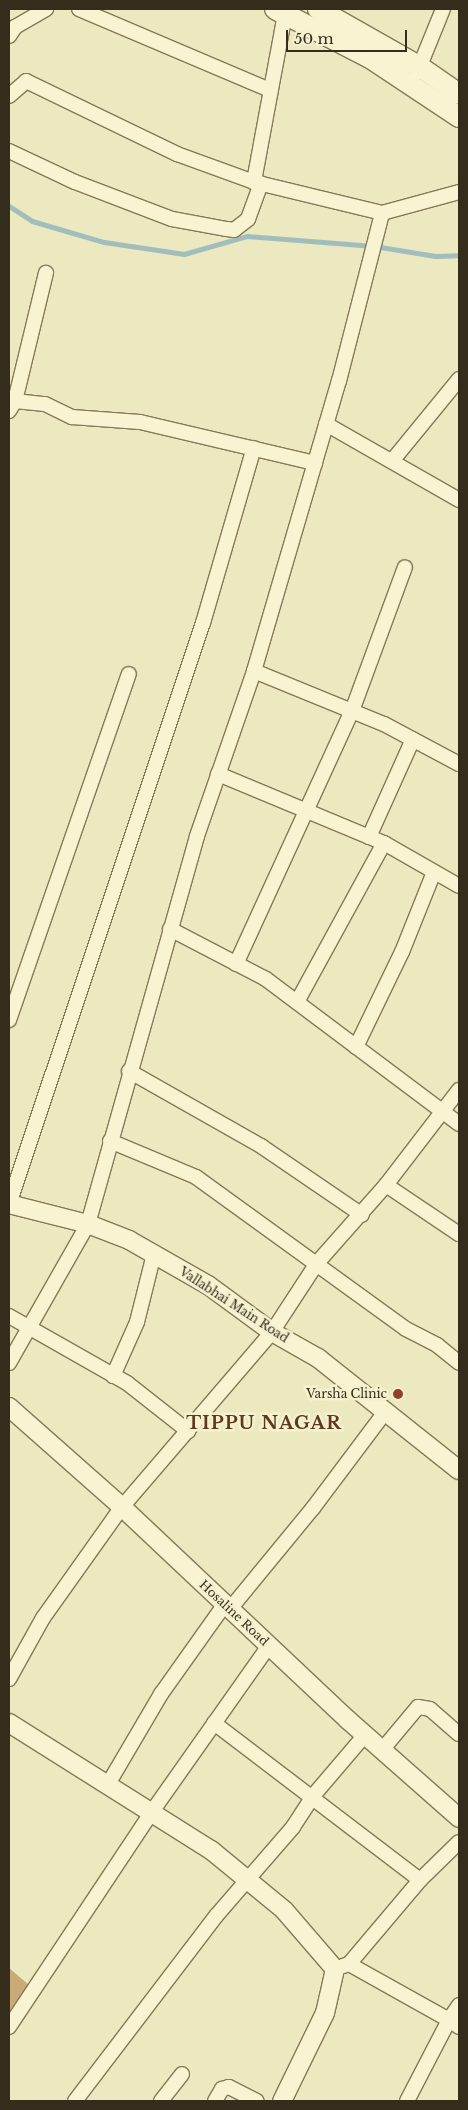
<!DOCTYPE html>
<html>
<head>
<meta charset="utf-8">
<style>
  body { margin:0 }
  #map { position:relative; width:468px; height:2110px; overflow:hidden; background:#ece8bf; font-family:"Libre Baskerville",serif }
  div>[style] { position:absolute }
  [style*='--x'] { left:calc(var(--x)*1px); top:calc(var(--y)*1px); width:calc(var(--w)*1px); rotate:calc(var(--a)*1deg) }
  .stream>* { height:5px; margin:-2.5px; padding:0 2.5px; transform-origin:2.5px; border-radius:2.5px; background:#a2bebc }
  .building>* { inset:0; background:#caaa76 }
  .roads { filter:drop-shadow(1px 0 #857958) drop-shadow(-1px 0 #857958) drop-shadow(0 1px #857958) drop-shadow(0 -1px #857958) }
  .minor>* { height:14px; margin:-7px; padding:0 7px; transform-origin:7px; border-radius:7px; background:#f8f4d2 }
  .tertiary>* { height:18px; margin:-9px; padding:0 9px; transform-origin:9px; border-radius:9px; background:#f8f4d2 }
  .secondary>* { height:20px; margin:-10px; padding:0 10px; transform-origin:10px; border-radius:10px; background:#f8f4d2 }
  .dots>* { width:14px; height:14px; translate:-50% -50%; box-sizing:border-box; border:2px solid #f4f1ce; border-radius:50% }
  span { translate:-50% -50%; white-space:nowrap; text-align:center; line-height:1.15; -webkit-text-stroke:5px #f4f1ce; paint-order:stroke }
  .street-label { font-size:12px; color:#342d1c }
  .poi-label { font-size:12px; color:#342d1c }
  .right { translate:-100% -50%; text-align:right }
  .district-label { font-size:18px; color:#60381d; font-weight:700; letter-spacing:1px }
  .frame { position:absolute; inset:0; border:10px solid #342d1c; pointer-events:none }
  .scale { position:absolute; left:286px; top:30px; width:121px; height:22px; box-sizing:border-box; border:2px solid #342d1c; border-top:0; padding-left:6px; font-size:15px; line-height:18px; white-space:nowrap; color:#342d1c; -webkit-text-stroke:4px #f4f1ce; paint-order:stroke }
</style>
</head>
<body>
<div id="map">
  <div class="stream">
    <i style="--x:9;--y:206;--w:27;--a:33"></i>
    <i style="--x:32;--y:221;--w:75;--a:16.3"></i>
    <i style="--x:104;--y:242;--w:81;--a:8.5"></i>
    <i style="--x:184;--y:254;--w:66;--a:-15.9"></i>
    <i style="--x:247;--y:236;--w:127;--a:4.5"></i>
    <i style="--x:374;--y:246;--w:62;--a:9.3"></i>
    <i style="--x:435;--y:256;--w:24;--a:-2"></i>
  </div>
  <div class="building">
    <i style="clip-path:polygon(9px 1968px,29px 1985px,9px 2012px)"></i>
  </div>
  <div class="roads">
    <div class="minor">
      <i style="--x:79;--y:9;--w:207;--a:23"></i>
      <i style="--x:285;--y:14;--w:171;--a:100.5"></i>
      <i style="--x:254;--y:182;--w:132;--a:13.6"></i>
      <i style="--x:9;--y:36;--w:11;--a:-56"></i>
      <i style="--x:15;--y:27;--w:36;--a:-30"></i>
      <i style="--x:417;--y:73;--w:69;--a:-67.9"></i>
      <i style="--x:9;--y:96;--w:23;--a:-41"></i>
      <i style="--x:26;--y:81;--w:168;--a:25.8"></i>
      <i style="--x:177;--y:154;--w:82;--a:20"></i>
      <i style="--x:9;--y:151;--w:73;--a:25.2"></i>
      <i style="--x:75;--y:182;--w:104;--a:20.9"></i>
      <i style="--x:172;--y:219;--w:56;--a:10.3"></i>
      <i style="--x:227;--y:229;--w:7;--a:8"></i>
      <i style="--x:234;--y:230;--w:18;--a:-38"></i>
      <i style="--x:248;--y:219;--w:38;--a:-70"></i>
      <i style="--x:15;--y:401;--w:132;--a:-76.4"></i>
      <i style="--x:9;--y:411;--w:12;--a:-59"></i>
      <i style="--x:15;--y:401;--w:30;--a:6"></i>
      <i style="--x:45;--y:404;--w:30;--a:26"></i>
      <i style="--x:72;--y:417;--w:68;--a:4.2"></i>
      <i style="--x:140;--y:422;--w:180;--a:13.2"></i>
      <i style="--x:326;--y:424;--w:153;--a:29.7"></i>
      <i style="--x:392;--y:461;--w:106;--a:-50.7"></i>
      <i style="--x:254;--y:671;--w:302;--a:-73.7"></i>
      <i style="--x:339;--y:381;--w:173;--a:-75.6"></i>
      <i style="--x:382;--y:213;--w:80;--a:-15.3"></i>
      <i style="--x:218;--y:774;--w:180;--a:22.6"></i>
      <i style="--x:384;--y:843;--w:86;--a:29.8"></i>
      <i style="--x:369;--y:837;--w:107;--a:-65.8"></i>
      <i style="--x:170;--y:929;--w:108;--a:27.5"></i>
      <i style="--x:266;--y:979;--w:241;--a:36.9"></i>
      <i style="--x:236;--y:964;--w:278;--a:-65.4"></i>
      <i style="--x:352;--y:711;--w:153;--a:-69.8"></i>
      <i style="--x:297;--y:1002;--w:181;--a:-61.3"></i>
      <i style="--x:9;--y:1020;--w:366;--a:-70.9"></i>
      <i style="--x:356;--y:1047;--w:106;--a:-64.2"></i>
      <i style="--x:402;--y:952;--w:86;--a:-68.2"></i>
      <i style="--x:129;--y:1071;--w:152;--a:29.6"></i>
      <i style="--x:261;--y:1146;--w:122;--a:34.3"></i>
      <i style="--x:110;--y:1141;--w:93;--a:22.7"></i>
      <i style="--x:196;--y:1177;--w:259;--a:35.9"></i>
      <i style="--x:406;--y:1329;--w:35;--a:27"></i>
      <i style="--x:437;--y:1345;--w:28;--a:39"></i>
      <i style="--x:386;--y:1185;--w:88;--a:33.9"></i>
      <i style="--x:9;--y:1204;--w:613;--a:-71.54"></i>
      <i style="--x:203;--y:623;--w:182;--a:-73.8"></i>
      <i style="--x:9;--y:1316;--w:136;--a:29.6"></i>
      <i style="--x:127;--y:1383;--w:78;--a:38.2"></i>
      <i style="--x:9;--y:1363;--w:160;--a:-60.4"></i>
      <i style="--x:88;--y:1224;--w:403;--a:-74.3"></i>
      <i style="--x:197;--y:836;--w:175;--a:-70.9"></i>
      <i style="--x:254;--y:671;--w:140;--a:22.2"></i>
      <i style="--x:384;--y:724;--w:85;--a:28.1"></i>
      <i style="--x:113;--y:1376;--w:59;--a:-66"></i>
      <i style="--x:137;--y:1322;--w:70;--a:-76"></i>
      <i style="--x:230;--y:1609;--w:131;--a:-50.6"></i>
      <i style="--x:313;--y:1508;--w:120;--a:-53.1"></i>
      <i style="--x:9;--y:1679;--w:70;--a:-60.9"></i>
      <i style="--x:43;--y:1618;--w:136;--a:-54.6"></i>
      <i style="--x:122;--y:1507;--w:230;--a:-49.4"></i>
      <i style="--x:272;--y:1332;--w:82;--a:-56.9"></i>
      <i style="--x:317;--y:1263;--w:104;--a:-48.5"></i>
      <i style="--x:386;--y:1185;--w:120;--a:-52.5"></i>
      <i style="--x:214;--y:1723;--w:259;--a:37.3"></i>
      <i style="--x:382;--y:1750;--w:56;--a:-50.1"></i>
      <i style="--x:418;--y:1707;--w:12;--a:9"></i>
      <i style="--x:430;--y:1709;--w:38;--a:41"></i>
      <i style="--x:107;--y:1786;--w:107;--a:-59.6"></i>
      <i style="--x:161;--y:1694;--w:110;--a:-54.6"></i>
      <i style="--x:349;--y:1964;--w:110;--a:-49.8"></i>
      <i style="--x:420;--y:1880;--w:54;--a:-44.3"></i>
      <i style="--x:343;--y:1966;--w:6;--a:-18"></i>
      <i style="--x:349;--y:1964;--w:115;--a:29.2"></i>
      <i style="--x:449;--y:2020;--w:18;--a:-56"></i>
      <i style="--x:9;--y:2027;--w:257;--a:-56.4"></i>
      <i style="--x:151;--y:1813;--w:204;--a:-54.8"></i>
      <i style="--x:75;--y:2101;--w:233;--a:-52.7"></i>
      <i style="--x:216;--y:1916;--w:118;--a:-49.1"></i>
      <i style="--x:293;--y:1827;--w:37;--a:-57"></i>
      <i style="--x:313;--y:1796;--w:80;--a:-49.6"></i>
      <i style="--x:161;--y:2101;--w:34;--a:-52"></i>
      <i style="--x:215;--y:2101;--w:14;--a:-60"></i>
      <i style="--x:222;--y:2089;--w:7;--a:-16"></i>
      <i style="--x:229;--y:2087;--w:31;--a:27"></i>
      <i style="--x:407;--y:2101;--w:91;--a:-62.6"></i>
      <i style="--x:449;--y:2020;--w:12;--a:35"></i>
    </div>
    <div class="tertiary">
      <i style="--x:9;--y:1204;--w:81;--a:14.2"></i>
      <i style="--x:88;--y:1224;--w:44;--a:21.3"></i>
      <i style="--x:129;--y:1240;--w:91;--a:29.7"></i>
      <i style="--x:208;--y:1285;--w:79;--a:36.3"></i>
      <i style="--x:272;--y:1332;--w:53;--a:29.5"></i>
      <i style="--x:318;--y:1358;--w:180;--a:38.5"></i>
      <i style="--x:9;--y:1407;--w:151;--a:41.5"></i>
      <i style="--x:122;--y:1507;--w:311;--a:43.3"></i>
      <i style="--x:348;--y:1720;--w:148;--a:41.4"></i>
      <i style="--x:9;--y:1723;--w:239;--a:32.2"></i>
      <i style="--x:211;--y:1850;--w:94;--a:39.4"></i>
      <i style="--x:284;--y:1910;--w:78;--a:49.2"></i>
      <i style="--x:335;--y:1969;--w:45;--a:102.8"></i>
      <i style="--x:325;--y:2013;--w:98;--a:116"></i>
    </div>
    <div class="secondary">
      <i style="--x:275;--y:9;--w:107;--a:27.3"></i>
      <i style="--x:370;--y:58;--w:107;--a:33.5"></i>
      <i style="--x:318;--y:9;--w:117;--a:29.6"></i>
      <i style="--x:420;--y:67;--w:47;--a:34.7"></i>
    </div>
  </div>
  <div class="dots">
    <i style="left:398px;top:1394px;background:#923e29"></i>
  </div>
  <div class="street-label">
    <span style="left:234px;top:1305px;rotate:33deg">Vallabhai Main Road</span>
    <span style="left:234px;top:1613px;rotate:43deg">Hosaline Road</span>
  </div>
  <div class="poi-label">
    <span class="right" style="left:387px;top:1394px">Varsha Clinic</span>
  </div>
  <div class="district-label">
    <span style="left:264px;top:1423px">TIPPU NAGAR</span>
  </div>
  <div class="frame"></div>
  <div class="scale">50 m</div>
</div>
</body>
</html>
